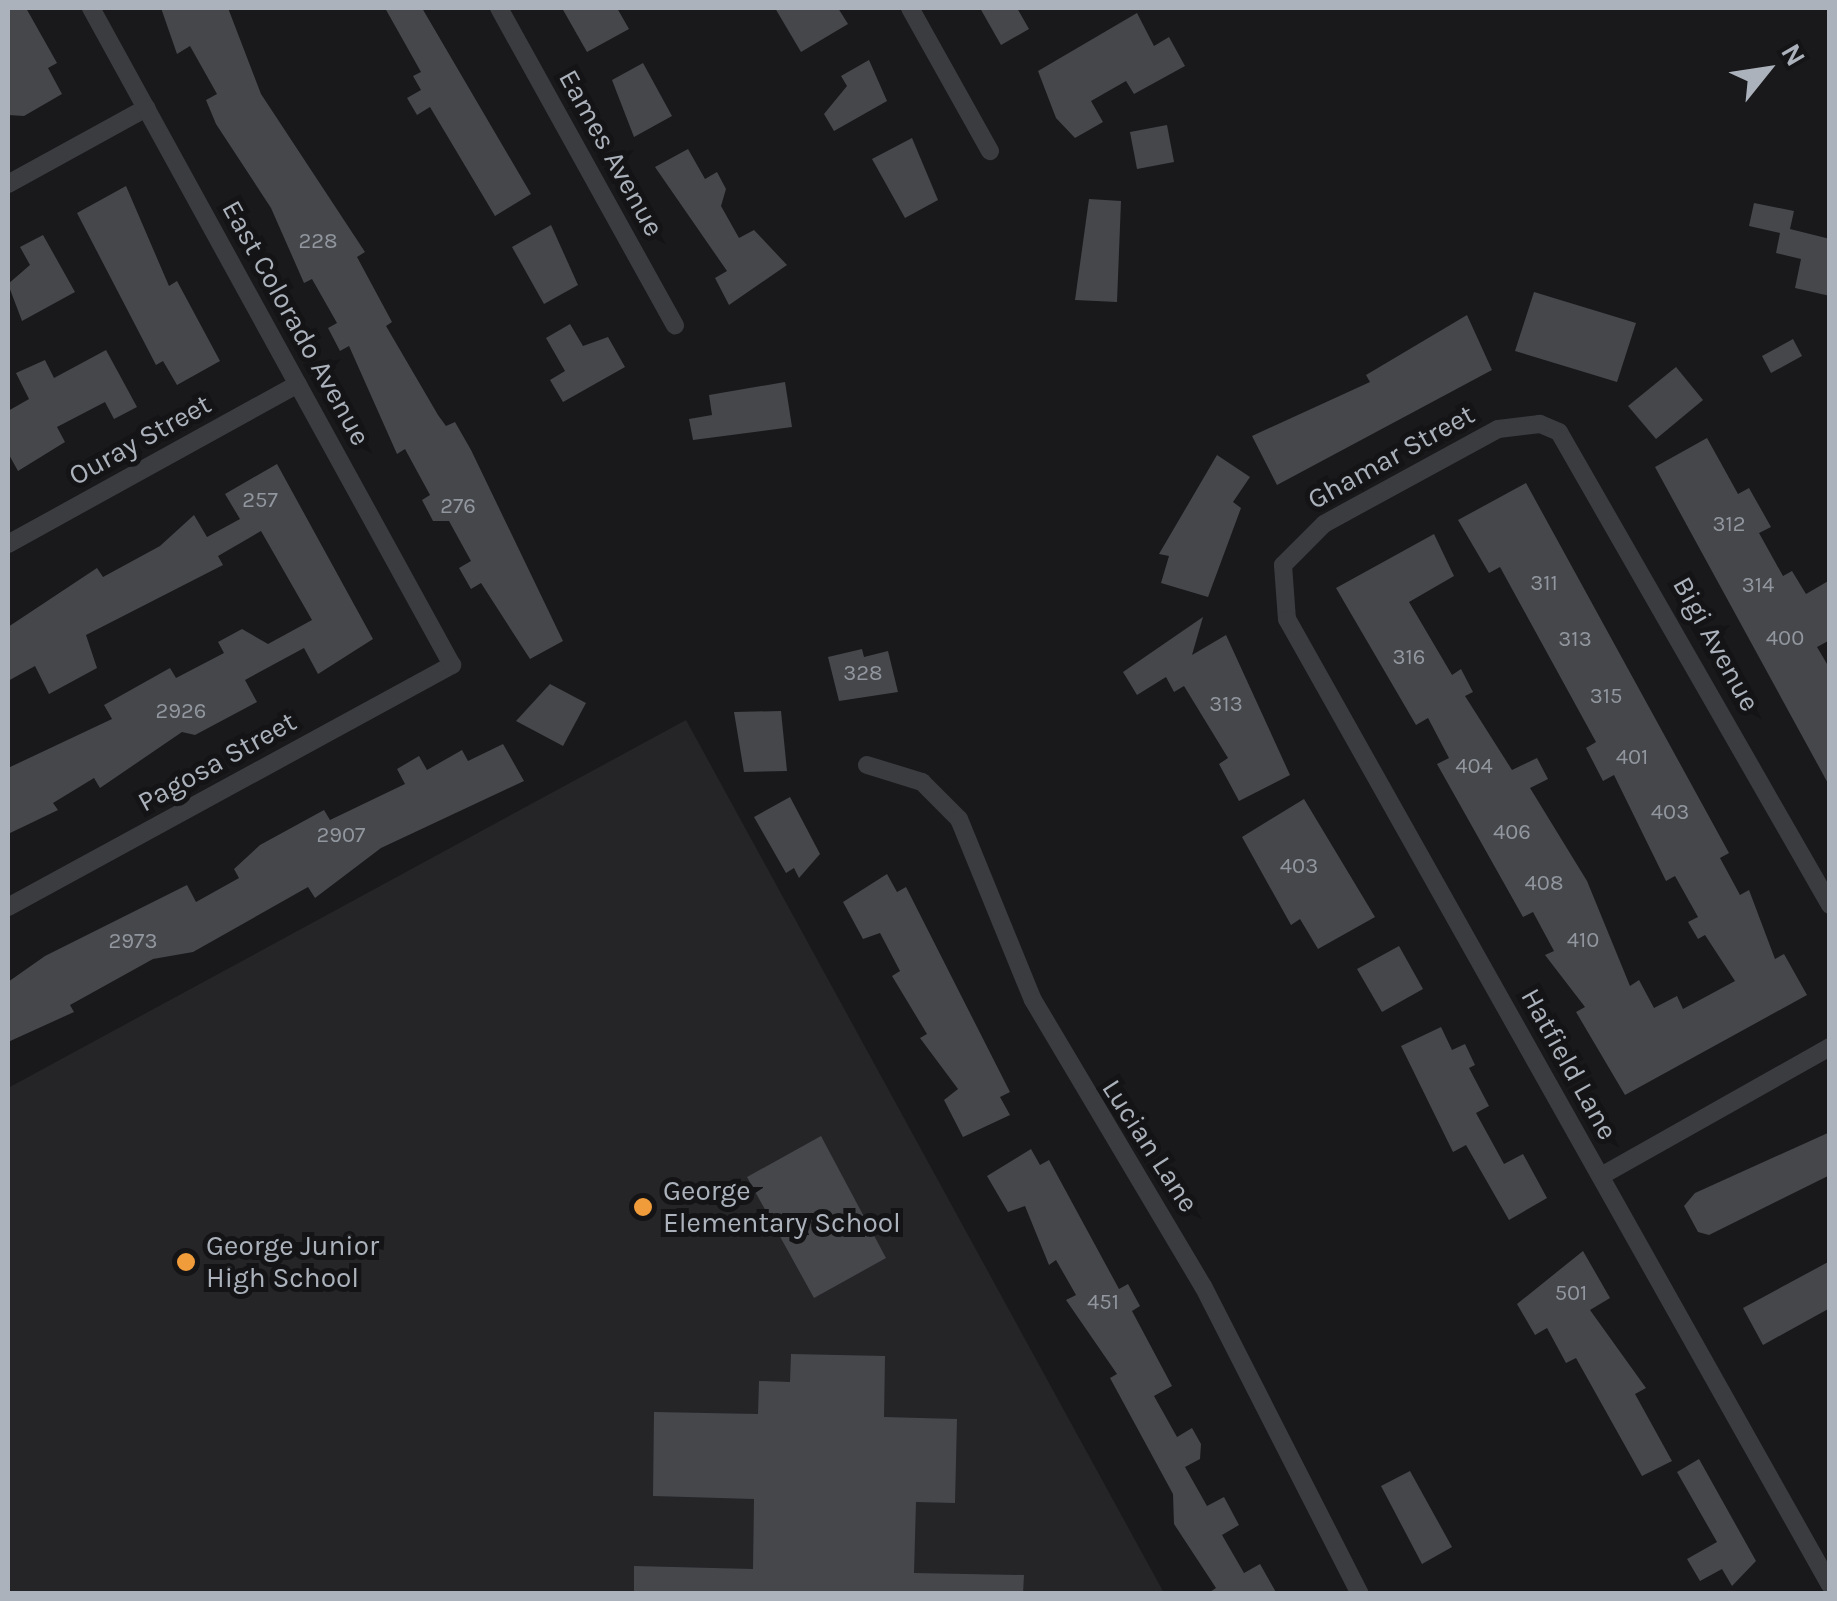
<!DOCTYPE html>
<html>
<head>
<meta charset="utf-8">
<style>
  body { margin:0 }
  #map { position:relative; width:1837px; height:1601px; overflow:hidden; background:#19191b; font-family:Karla,sans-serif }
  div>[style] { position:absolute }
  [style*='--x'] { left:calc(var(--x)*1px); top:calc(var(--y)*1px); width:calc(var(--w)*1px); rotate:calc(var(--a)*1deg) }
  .built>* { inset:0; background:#252528 }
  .building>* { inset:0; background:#45474b }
  .minor>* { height:18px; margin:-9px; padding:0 9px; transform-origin:9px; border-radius:9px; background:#3a3c40 }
  .dots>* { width:28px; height:28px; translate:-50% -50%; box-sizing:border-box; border:5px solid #141416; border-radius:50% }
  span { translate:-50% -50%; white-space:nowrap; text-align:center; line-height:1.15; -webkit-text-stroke:10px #141416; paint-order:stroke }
  .number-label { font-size:22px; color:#92979f }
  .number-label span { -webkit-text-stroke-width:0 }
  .street-label { font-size:28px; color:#abb2bb }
  .poi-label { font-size:28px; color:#abb2bb }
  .left { translate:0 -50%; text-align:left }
  .frame { position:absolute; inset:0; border:10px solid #abb2bb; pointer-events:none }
  .north { position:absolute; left:1717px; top:20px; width:100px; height:100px; -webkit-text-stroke:8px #141416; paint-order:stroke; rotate:60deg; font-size:28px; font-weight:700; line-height:40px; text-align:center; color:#abb2bb }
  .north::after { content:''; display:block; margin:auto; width:35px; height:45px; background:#abb2bb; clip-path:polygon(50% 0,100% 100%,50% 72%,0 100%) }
</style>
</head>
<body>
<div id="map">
  <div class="built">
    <i style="clip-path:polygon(686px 720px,1164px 1593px,8px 1593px,8px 1088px)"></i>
  </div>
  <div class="building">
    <i style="clip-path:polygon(8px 8px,26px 8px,57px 63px,48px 68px,62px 94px,24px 116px,8px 115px)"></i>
    <i style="clip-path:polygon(161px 8px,228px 8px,261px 94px,365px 252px,357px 257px,392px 322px,386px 326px,438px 415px,446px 426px,455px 422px,471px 450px,563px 641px,530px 659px,481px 583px,471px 589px,459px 568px,471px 561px,449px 521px,433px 521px,422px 500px,430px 495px,405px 449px,397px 454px,349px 346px,340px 351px,328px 328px,337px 323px,312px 279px,304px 283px,271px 208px,216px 124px,206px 100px,217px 94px,190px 46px,177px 54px)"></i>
    <i style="clip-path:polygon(385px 8px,422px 8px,531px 194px,495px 216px,430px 107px,417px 115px,407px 98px,421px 90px,413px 76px,421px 72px)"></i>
    <i style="clip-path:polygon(562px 8px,617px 8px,629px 29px,587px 52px)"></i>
    <i style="clip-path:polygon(775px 8px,838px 8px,848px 24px,801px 52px)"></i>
    <i style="clip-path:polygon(980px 8px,1017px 8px,1029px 29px,1001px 45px)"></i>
    <i style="clip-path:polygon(1137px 13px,1154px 46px,1169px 37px,1185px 66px,1134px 94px,1126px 81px,1091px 101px,1103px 122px,1075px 138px,1056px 118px,1038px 71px)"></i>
    <i style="clip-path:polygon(869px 60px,887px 101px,834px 131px,824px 114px,847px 86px,841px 76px)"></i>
    <i style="clip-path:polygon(643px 63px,672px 116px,634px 137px,612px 80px)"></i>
    <i style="clip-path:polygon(1167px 125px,1174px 162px,1137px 169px,1130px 132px)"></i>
    <i style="clip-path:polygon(912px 138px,938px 200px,905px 218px,872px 159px)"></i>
    <i style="clip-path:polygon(688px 149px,705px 179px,717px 172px,726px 189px,721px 206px,739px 238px,754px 230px,787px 265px,729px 305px,715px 278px,727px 271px,655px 167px)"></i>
    <i style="clip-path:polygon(126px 186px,169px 286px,177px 281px,220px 361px,177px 385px,163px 361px,156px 365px,77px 213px)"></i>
    <i style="clip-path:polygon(1089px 199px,1121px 201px,1117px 302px,1075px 300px)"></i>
    <i style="clip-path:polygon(1754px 203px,1794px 211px,1790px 229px,1830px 239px,1830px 296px,1795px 288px,1801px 259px,1776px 253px,1780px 233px,1749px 226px)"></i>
    <i style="clip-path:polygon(551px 225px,578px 285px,544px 304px,512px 247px)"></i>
    <i style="clip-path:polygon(43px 235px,75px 292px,22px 321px,8px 284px,30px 265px,20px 247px)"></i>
    <i style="clip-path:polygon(1534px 292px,1636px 323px,1617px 382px,1515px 351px)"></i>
    <i style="clip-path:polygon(1467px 315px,1492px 370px,1277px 485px,1252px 436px,1370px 382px,1366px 375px)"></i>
    <i style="clip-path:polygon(570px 324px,583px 346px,608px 337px,625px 367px,563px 402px,550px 380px,565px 371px,546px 338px)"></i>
    <i style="clip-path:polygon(1793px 339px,1802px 356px,1771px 373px,1762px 356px)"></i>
    <i style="clip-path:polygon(106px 350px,137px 407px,114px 419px,105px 402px,57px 427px,65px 442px,18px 471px,8px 453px,8px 411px,29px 399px,16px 373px,45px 360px,54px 378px)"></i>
    <i style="clip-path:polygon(1676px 367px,1703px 400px,1656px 439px,1628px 406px)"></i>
    <i style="clip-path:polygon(785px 382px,792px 427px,693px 440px,689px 419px,712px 415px,709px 395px)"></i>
    <i style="clip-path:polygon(1707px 438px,1738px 494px,1749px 488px,1771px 527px,1759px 533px,1783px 576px,1792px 571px,1806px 594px,1830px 580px,1830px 640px,1817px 647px,1830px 669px,1830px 787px,1655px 467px)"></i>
    <i style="clip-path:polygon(1217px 455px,1250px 477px,1233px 502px,1241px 508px,1208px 597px,1161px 583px,1169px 556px,1159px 554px)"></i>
    <i style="clip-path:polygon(277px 464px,373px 639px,318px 674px,304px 648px,245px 680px,257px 702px,195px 735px,182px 732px,100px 788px,94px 778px,53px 803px,58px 810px,8px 834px,8px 768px,112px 719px,104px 705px,170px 668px,176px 678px,224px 653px,218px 642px,242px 629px,268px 644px,312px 620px,261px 531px,218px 556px,223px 565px,86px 635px,97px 668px,49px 694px,35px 666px,8px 681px,8px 627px,97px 568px,103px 577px,160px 546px,194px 515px,207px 537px,240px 519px,225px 494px)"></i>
    <i style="clip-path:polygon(1526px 483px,1729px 853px,1720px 858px,1740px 895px,1749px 890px,1775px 959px,1784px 954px,1807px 995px,1625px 1095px,1576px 1012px,1585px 1007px,1545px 955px,1554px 951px,1533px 912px,1523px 917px,1437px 764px,1449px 758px,1428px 718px,1416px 725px,1336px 588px,1434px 534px,1454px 576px,1409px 602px,1452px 675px,1461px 669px,1473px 692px,1465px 696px,1512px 770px,1537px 758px,1548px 779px,1530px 788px,1587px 881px,1630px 986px,1639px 980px,1654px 1008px,1677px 996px,1683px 1009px,1735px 981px,1705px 935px,1698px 939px,1688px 922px,1698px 917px,1675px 876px,1666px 881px,1614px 775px,1603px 781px,1586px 748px,1596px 742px,1500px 567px,1489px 573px,1458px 520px)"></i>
    <i style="clip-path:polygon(1203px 617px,1192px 655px,1226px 635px,1290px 775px,1239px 801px,1219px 764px,1228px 758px,1184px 686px,1174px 692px,1166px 677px,1137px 695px,1123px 672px)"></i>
    <i style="clip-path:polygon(862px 649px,864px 657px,888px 651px,898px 692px,839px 701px,828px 657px)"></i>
    <i style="clip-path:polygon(550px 684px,586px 703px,563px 746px,516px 721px)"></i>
    <i style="clip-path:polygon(781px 711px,787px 771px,744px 772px,734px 712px)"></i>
    <i style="clip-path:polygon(503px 744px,524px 781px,381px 848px,315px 898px,308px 887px,193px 952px,153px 959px,70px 1005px,74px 1012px,8px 1042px,8px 982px,45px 956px,187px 885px,196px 902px,239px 878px,234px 869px,260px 845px,324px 810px,330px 820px,405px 784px,397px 769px,419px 756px,427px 770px,462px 750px,468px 761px)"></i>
    <i style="clip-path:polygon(790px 797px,820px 854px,799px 878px,794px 868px,786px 873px,754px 817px)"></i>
    <i style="clip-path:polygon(1304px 799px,1375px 917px,1318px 949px,1300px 919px,1291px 925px,1242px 837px)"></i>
    <i style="clip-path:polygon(887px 874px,897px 892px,906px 887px,1010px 1092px,1000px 1097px,1010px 1115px,963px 1137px,944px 1100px,958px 1089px,920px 1038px,927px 1034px,892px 976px,900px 971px,880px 933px,863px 939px,843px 902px)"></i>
    <i style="clip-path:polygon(1399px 946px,1423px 989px,1382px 1012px,1357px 969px)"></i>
    <i style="clip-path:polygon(1441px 1027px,1452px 1050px,1465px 1044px,1475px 1065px,1469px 1068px,1489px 1106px,1476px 1113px,1504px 1164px,1523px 1154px,1547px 1198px,1509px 1220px,1466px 1145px,1453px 1152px,1401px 1046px)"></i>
    <i style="clip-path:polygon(1830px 1132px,1830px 1175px,1709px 1235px,1698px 1232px,1684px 1206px,1695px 1193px)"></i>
    <i style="clip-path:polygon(821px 1136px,886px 1258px,814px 1298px,747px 1177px)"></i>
    <i style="clip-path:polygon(1031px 1149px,1040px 1165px,1049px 1160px,1119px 1289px,1128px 1284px,1140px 1306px,1132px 1311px,1172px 1386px,1154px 1396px,1177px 1437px,1192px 1428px,1201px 1444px,1200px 1459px,1185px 1467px,1207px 1506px,1224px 1497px,1239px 1525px,1222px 1535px,1244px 1573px,1260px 1564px,1277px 1594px,1207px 1594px,1216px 1588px,1174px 1524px,1173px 1494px,1110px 1378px,1117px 1374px,1066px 1300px,1076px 1295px,1056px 1260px,1049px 1265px,1025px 1206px,1008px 1212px,987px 1176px)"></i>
    <i style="clip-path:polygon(1583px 1251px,1610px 1298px,1590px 1310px,1646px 1388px,1635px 1394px,1672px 1461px,1642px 1476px,1576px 1358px,1566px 1363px,1547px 1328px,1535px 1335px,1517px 1304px)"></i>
    <i style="clip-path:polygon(1830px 1261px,1830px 1308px,1763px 1345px,1743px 1308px)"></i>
    <i style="clip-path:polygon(791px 1354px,885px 1356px,884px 1417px,957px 1419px,955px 1503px,916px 1502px,914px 1573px,1024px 1575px,1023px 1594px,634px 1594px,634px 1566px,753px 1569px,754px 1499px,653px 1496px,654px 1412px,758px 1414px,759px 1381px,790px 1382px)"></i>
    <i style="clip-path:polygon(1699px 1459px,1756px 1561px,1732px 1586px,1722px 1569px,1700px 1581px,1687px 1559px,1717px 1542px,1677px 1472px)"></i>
    <i style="clip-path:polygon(1410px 1471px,1452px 1547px,1422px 1564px,1381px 1486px)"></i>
  </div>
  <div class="minor">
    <i style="--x:499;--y:8;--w:363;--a:61"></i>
    <i style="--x:910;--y:8;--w:164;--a:60.8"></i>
    <i style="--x:8;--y:184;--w:158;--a:-28.8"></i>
    <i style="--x:8;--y:544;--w:331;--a:-28.9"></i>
    <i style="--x:867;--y:765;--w:58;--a:17.2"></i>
    <i style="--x:922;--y:782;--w:52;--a:45"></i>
    <i style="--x:959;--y:819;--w:196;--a:67.8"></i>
    <i style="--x:1033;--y:1000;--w:333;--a:59.3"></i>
    <i style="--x:1203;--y:1286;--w:346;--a:63"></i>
    <i style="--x:1830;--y:905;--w:545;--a:-119.81"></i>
    <i style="--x:1559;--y:432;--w:21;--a:-157"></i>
    <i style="--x:1540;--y:424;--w:42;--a:173.2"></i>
    <i style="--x:1498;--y:429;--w:198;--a:151.4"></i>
    <i style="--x:1324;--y:524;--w:58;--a:135"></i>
    <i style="--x:1283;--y:565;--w:54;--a:85.8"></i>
    <i style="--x:1287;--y:619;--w:1108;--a:60.66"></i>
    <i style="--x:8;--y:907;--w:506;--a:-28.59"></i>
    <i style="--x:452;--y:665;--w:750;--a:-118.79"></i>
    <i style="--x:1601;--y:1176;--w:263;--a:-29.4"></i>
  </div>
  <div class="dots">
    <i style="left:643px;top:1207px;background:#f09c3b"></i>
    <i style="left:186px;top:1262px;background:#f09c3b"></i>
  </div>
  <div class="number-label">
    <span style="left:318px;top:242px">228</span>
    <span style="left:260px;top:501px">257</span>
    <span style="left:458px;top:507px">276</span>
    <span style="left:1729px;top:525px">312</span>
    <span style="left:1544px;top:584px">311</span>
    <span style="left:1758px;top:586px">314</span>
    <span style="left:1785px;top:639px">400</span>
    <span style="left:1575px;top:640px">313</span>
    <span style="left:1409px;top:658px">316</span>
    <span style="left:863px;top:674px">328</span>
    <span style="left:1606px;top:697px">315</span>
    <span style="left:1226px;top:705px">313</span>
    <span style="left:181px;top:712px">2926</span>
    <span style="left:1632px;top:758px">401</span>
    <span style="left:1474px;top:767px">404</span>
    <span style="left:1670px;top:813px">403</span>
    <span style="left:1512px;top:833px">406</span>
    <span style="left:341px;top:836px">2907</span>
    <span style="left:1299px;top:867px">403</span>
    <span style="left:1544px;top:884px">408</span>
    <span style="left:1583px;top:941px">410</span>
    <span style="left:133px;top:942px">2973</span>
    <span style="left:1571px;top:1294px">501</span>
    <span style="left:1103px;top:1303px">451</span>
  </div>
  <div class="street-label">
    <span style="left:611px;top:153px;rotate:61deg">Eames Avenue</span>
    <span style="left:296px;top:323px;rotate:61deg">East Colorado Avenue</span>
    <span style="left:140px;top:440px;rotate:-29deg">Ouray Street</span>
    <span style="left:1391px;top:457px;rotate:-29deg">Ghamar Street</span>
    <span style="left:1716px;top:644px;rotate:61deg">Bigi Avenue</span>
    <span style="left:217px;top:762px;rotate:-29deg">Pagosa Street</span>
    <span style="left:1569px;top:1064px;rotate:61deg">Hatfield Lane</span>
    <span style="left:1150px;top:1146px;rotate:57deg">Lucian Lane</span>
  </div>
  <div class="poi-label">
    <span class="left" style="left:663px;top:1207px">George<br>Elementary School</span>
    <span class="left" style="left:206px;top:1262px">George Junior<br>High School</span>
  </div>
  <div class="frame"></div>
  <div class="north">N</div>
</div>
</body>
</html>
